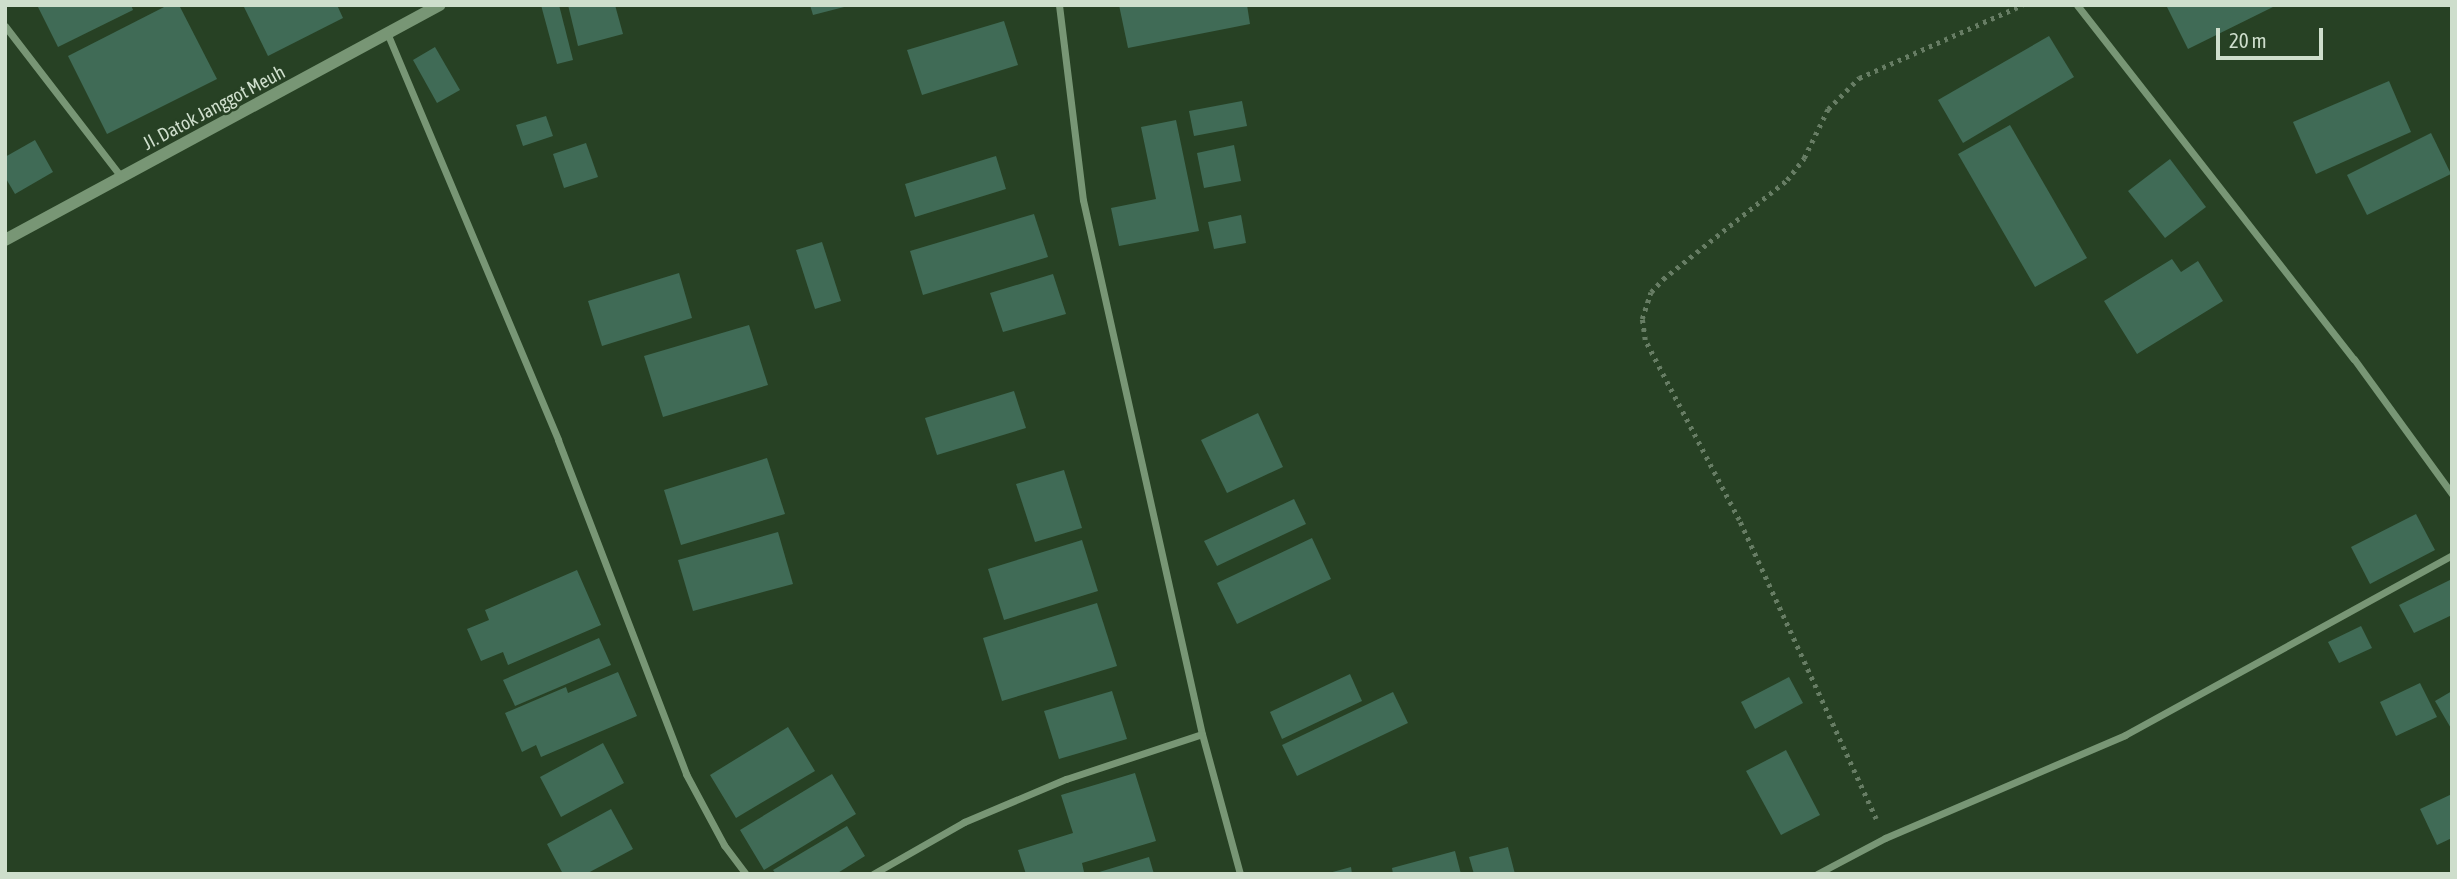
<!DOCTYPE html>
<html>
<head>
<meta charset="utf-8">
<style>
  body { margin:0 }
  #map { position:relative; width:2457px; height:879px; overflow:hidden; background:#274124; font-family:"Asap Condensed",sans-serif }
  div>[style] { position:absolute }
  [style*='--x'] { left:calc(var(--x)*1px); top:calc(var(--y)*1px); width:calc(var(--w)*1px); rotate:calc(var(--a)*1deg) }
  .building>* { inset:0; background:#406b56 }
  .path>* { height:4.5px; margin-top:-2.25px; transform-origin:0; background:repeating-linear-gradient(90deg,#677d64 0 3.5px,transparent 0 8.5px) }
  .minor>* { height:7px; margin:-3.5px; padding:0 3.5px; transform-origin:3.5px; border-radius:3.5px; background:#789675 }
  .tertiary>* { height:12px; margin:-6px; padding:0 6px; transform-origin:6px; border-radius:6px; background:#789675 }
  span { translate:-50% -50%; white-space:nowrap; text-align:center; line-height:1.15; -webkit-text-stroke:5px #274124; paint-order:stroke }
  .street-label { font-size:19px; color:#cedecc }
  .frame { position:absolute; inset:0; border:7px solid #cedecc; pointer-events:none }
  .scale { position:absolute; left:2216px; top:28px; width:107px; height:32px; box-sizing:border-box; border:4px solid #cedecc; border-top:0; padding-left:9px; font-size:21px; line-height:24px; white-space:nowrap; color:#cedecc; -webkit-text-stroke:5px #274124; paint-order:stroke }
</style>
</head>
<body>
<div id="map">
  <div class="building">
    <i style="clip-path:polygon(37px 5px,131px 5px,133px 10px,58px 47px)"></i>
    <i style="clip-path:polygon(168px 5px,179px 5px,217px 79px,107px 134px,68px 56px)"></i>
    <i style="clip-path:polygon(243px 5px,337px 5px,343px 18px,268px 56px)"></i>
    <i style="clip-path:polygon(541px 5px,559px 5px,573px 60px,557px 64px)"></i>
    <i style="clip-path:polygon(568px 5px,615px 5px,623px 34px,578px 46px)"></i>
    <i style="clip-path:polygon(810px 5px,848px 5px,848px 6px,813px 15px)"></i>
    <i style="clip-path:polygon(1119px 5px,1247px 5px,1250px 24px,1128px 48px)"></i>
    <i style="clip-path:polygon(2166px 5px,2277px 5px,2188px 49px)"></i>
    <i style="clip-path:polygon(1004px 21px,1018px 65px,922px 95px,907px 50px)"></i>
    <i style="clip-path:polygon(2049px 36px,2074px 77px,1963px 143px,1938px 100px)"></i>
    <i style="clip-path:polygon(435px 47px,460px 90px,437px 103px,413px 60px)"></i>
    <i style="clip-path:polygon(2389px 81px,2411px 132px,2316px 174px,2293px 122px)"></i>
    <i style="clip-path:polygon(1242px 101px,1247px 126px,1194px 136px,1189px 111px)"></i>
    <i style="clip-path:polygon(546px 116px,553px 136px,523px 146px,516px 125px)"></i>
    <i style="clip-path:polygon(1176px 120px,1199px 231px,1119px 246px,1111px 208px,1156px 199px,1141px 127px)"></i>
    <i style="clip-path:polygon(2010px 125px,2087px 258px,2035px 287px,1958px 154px)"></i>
    <i style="clip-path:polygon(2431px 133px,2451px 174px,2367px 215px,2347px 175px)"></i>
    <i style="clip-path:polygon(35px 140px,53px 172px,15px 194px,5px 177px,5px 157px)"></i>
    <i style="clip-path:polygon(586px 143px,598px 177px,564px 188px,553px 154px)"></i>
    <i style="clip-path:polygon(1234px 145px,1241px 181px,1204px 188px,1197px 153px)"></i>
    <i style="clip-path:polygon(996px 156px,1006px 189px,915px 217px,905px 184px)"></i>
    <i style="clip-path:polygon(2170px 159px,2206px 207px,2165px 238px,2128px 191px)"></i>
    <i style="clip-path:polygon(1034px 214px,1048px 257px,923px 295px,910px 251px)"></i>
    <i style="clip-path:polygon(1241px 215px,1246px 243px,1214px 249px,1208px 222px)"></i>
    <i style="clip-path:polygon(822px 242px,841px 301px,815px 309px,796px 250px)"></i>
    <i style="clip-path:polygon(2172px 259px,2181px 272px,2198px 261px,2223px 301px,2137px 354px,2104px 301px)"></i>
    <i style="clip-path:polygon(679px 273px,692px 318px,602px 346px,588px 301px)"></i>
    <i style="clip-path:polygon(1053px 274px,1066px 314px,1003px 332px,990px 293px)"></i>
    <i style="clip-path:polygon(749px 325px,768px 385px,663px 417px,644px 356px)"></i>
    <i style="clip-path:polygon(1014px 391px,1026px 428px,937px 455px,925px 418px)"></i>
    <i style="clip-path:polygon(1258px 413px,1283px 467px,1227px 493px,1201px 440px)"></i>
    <i style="clip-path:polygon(767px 458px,785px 514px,681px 545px,664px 490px)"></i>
    <i style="clip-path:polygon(1064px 470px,1082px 528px,1035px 542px,1016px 484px)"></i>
    <i style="clip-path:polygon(1294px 499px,1306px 524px,1217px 566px,1204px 541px)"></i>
    <i style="clip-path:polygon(2416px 514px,2435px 550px,2370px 584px,2351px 547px)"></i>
    <i style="clip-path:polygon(778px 532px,793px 584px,693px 611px,678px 560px)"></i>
    <i style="clip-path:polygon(1312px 538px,1331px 579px,1237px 624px,1217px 583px)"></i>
    <i style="clip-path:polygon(1082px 540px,1098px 591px,1004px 620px,988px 569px)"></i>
    <i style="clip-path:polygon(577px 570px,601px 625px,508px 665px,503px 652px,481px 661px,467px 629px,489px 620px,485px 610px)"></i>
    <i style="clip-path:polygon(2452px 579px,2452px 615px,2414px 633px,2399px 605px)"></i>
    <i style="clip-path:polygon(1097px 603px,1117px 666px,1002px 701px,983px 638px)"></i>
    <i style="clip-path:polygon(2361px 626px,2372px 648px,2339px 663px,2328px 642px)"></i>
    <i style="clip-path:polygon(599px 638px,611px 665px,515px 706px,503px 680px)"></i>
    <i style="clip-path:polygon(618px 672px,637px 716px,541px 757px,536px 745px,522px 752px,505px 713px,566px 687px,568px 693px)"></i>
    <i style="clip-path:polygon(1350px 674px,1362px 701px,1282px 739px,1270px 712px)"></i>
    <i style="clip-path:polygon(1789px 677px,1803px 703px,1755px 729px,1741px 702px)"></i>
    <i style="clip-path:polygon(2420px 683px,2437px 717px,2396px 736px,2380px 702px)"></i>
    <i style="clip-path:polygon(1112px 691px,1127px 739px,1059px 759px,1044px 711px)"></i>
    <i style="clip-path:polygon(2452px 691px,2452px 730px,2435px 701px)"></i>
    <i style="clip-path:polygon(1393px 692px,1408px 723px,1297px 776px,1282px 745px)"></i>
    <i style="clip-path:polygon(788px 727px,815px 771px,736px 818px,710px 775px)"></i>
    <i style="clip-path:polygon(603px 743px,624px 783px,561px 817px,540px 777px)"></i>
    <i style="clip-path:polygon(1786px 750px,1820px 815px,1781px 835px,1746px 771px)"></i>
    <i style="clip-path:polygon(1135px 773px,1156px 841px,1082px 863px,1084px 872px,1079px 874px,1026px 874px,1018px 850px,1073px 833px,1061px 795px)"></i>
    <i style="clip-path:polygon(832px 774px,856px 814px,764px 870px,740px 830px)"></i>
    <i style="clip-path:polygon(2452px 794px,2452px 838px,2437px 845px,2420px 809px)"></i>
    <i style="clip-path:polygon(611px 809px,633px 849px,586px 874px,563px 874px,547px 844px)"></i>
    <i style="clip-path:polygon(847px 826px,865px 856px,836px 874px,776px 874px,773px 870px)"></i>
    <i style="clip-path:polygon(1508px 847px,1515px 874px,1474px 874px,1469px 857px)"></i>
    <i style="clip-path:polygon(1455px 851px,1461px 874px,1393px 874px,1392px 868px)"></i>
    <i style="clip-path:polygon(1149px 857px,1154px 874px,1096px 874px,1096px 873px)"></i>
    <i style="clip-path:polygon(1351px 867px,1352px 874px,1329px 874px,1329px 873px)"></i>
  </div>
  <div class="path">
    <i style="--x:1876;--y:819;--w:329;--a:-114.6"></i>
    <i style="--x:1739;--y:520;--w:203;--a:-117.6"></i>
    <i style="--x:1645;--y:340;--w:21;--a:-98"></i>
    <i style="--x:1642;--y:319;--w:28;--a:-72"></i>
    <i style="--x:1651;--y:292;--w:18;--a:-47"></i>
    <i style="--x:1663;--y:279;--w:159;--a:-38.6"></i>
    <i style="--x:1787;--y:180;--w:28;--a:-52"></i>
    <i style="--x:1804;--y:158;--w:55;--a:-63.9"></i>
    <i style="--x:1828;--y:109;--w:44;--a:-45"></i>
    <i style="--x:1859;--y:78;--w:179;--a:-24.1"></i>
  </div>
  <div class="minor">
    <i style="--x:1059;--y:5;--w:196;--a:83"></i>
    <i style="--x:1083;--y:200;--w:547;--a:77.44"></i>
    <i style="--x:1202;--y:734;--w:145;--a:74.8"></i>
    <i style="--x:2077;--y:5;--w:449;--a:52"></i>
    <i style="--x:2354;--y:359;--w:167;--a:54"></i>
    <i style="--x:5;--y:26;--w:192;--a:52.4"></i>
    <i style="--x:388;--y:35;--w:439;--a:67.2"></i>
    <i style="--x:558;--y:440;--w:358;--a:69"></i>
    <i style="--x:686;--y:774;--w:81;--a:61.8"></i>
    <i style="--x:724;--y:845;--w:36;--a:53"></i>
    <i style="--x:873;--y:874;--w:105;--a:-29.7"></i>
    <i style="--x:964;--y:822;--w:111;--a:-22.9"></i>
    <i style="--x:1066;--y:779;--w:143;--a:-18.3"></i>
    <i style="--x:1817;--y:874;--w:77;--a:-27.9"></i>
    <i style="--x:1885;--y:838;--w:261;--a:-23.2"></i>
    <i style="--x:2125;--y:735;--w:373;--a:-28.8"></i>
  </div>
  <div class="tertiary">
    <i style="--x:5;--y:240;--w:494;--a:-28.4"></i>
  </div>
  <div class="street-label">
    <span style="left:214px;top:108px;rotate:-28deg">JI. Datok Janggot Meuh</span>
  </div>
  <div class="frame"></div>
  <div class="scale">20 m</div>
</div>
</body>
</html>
